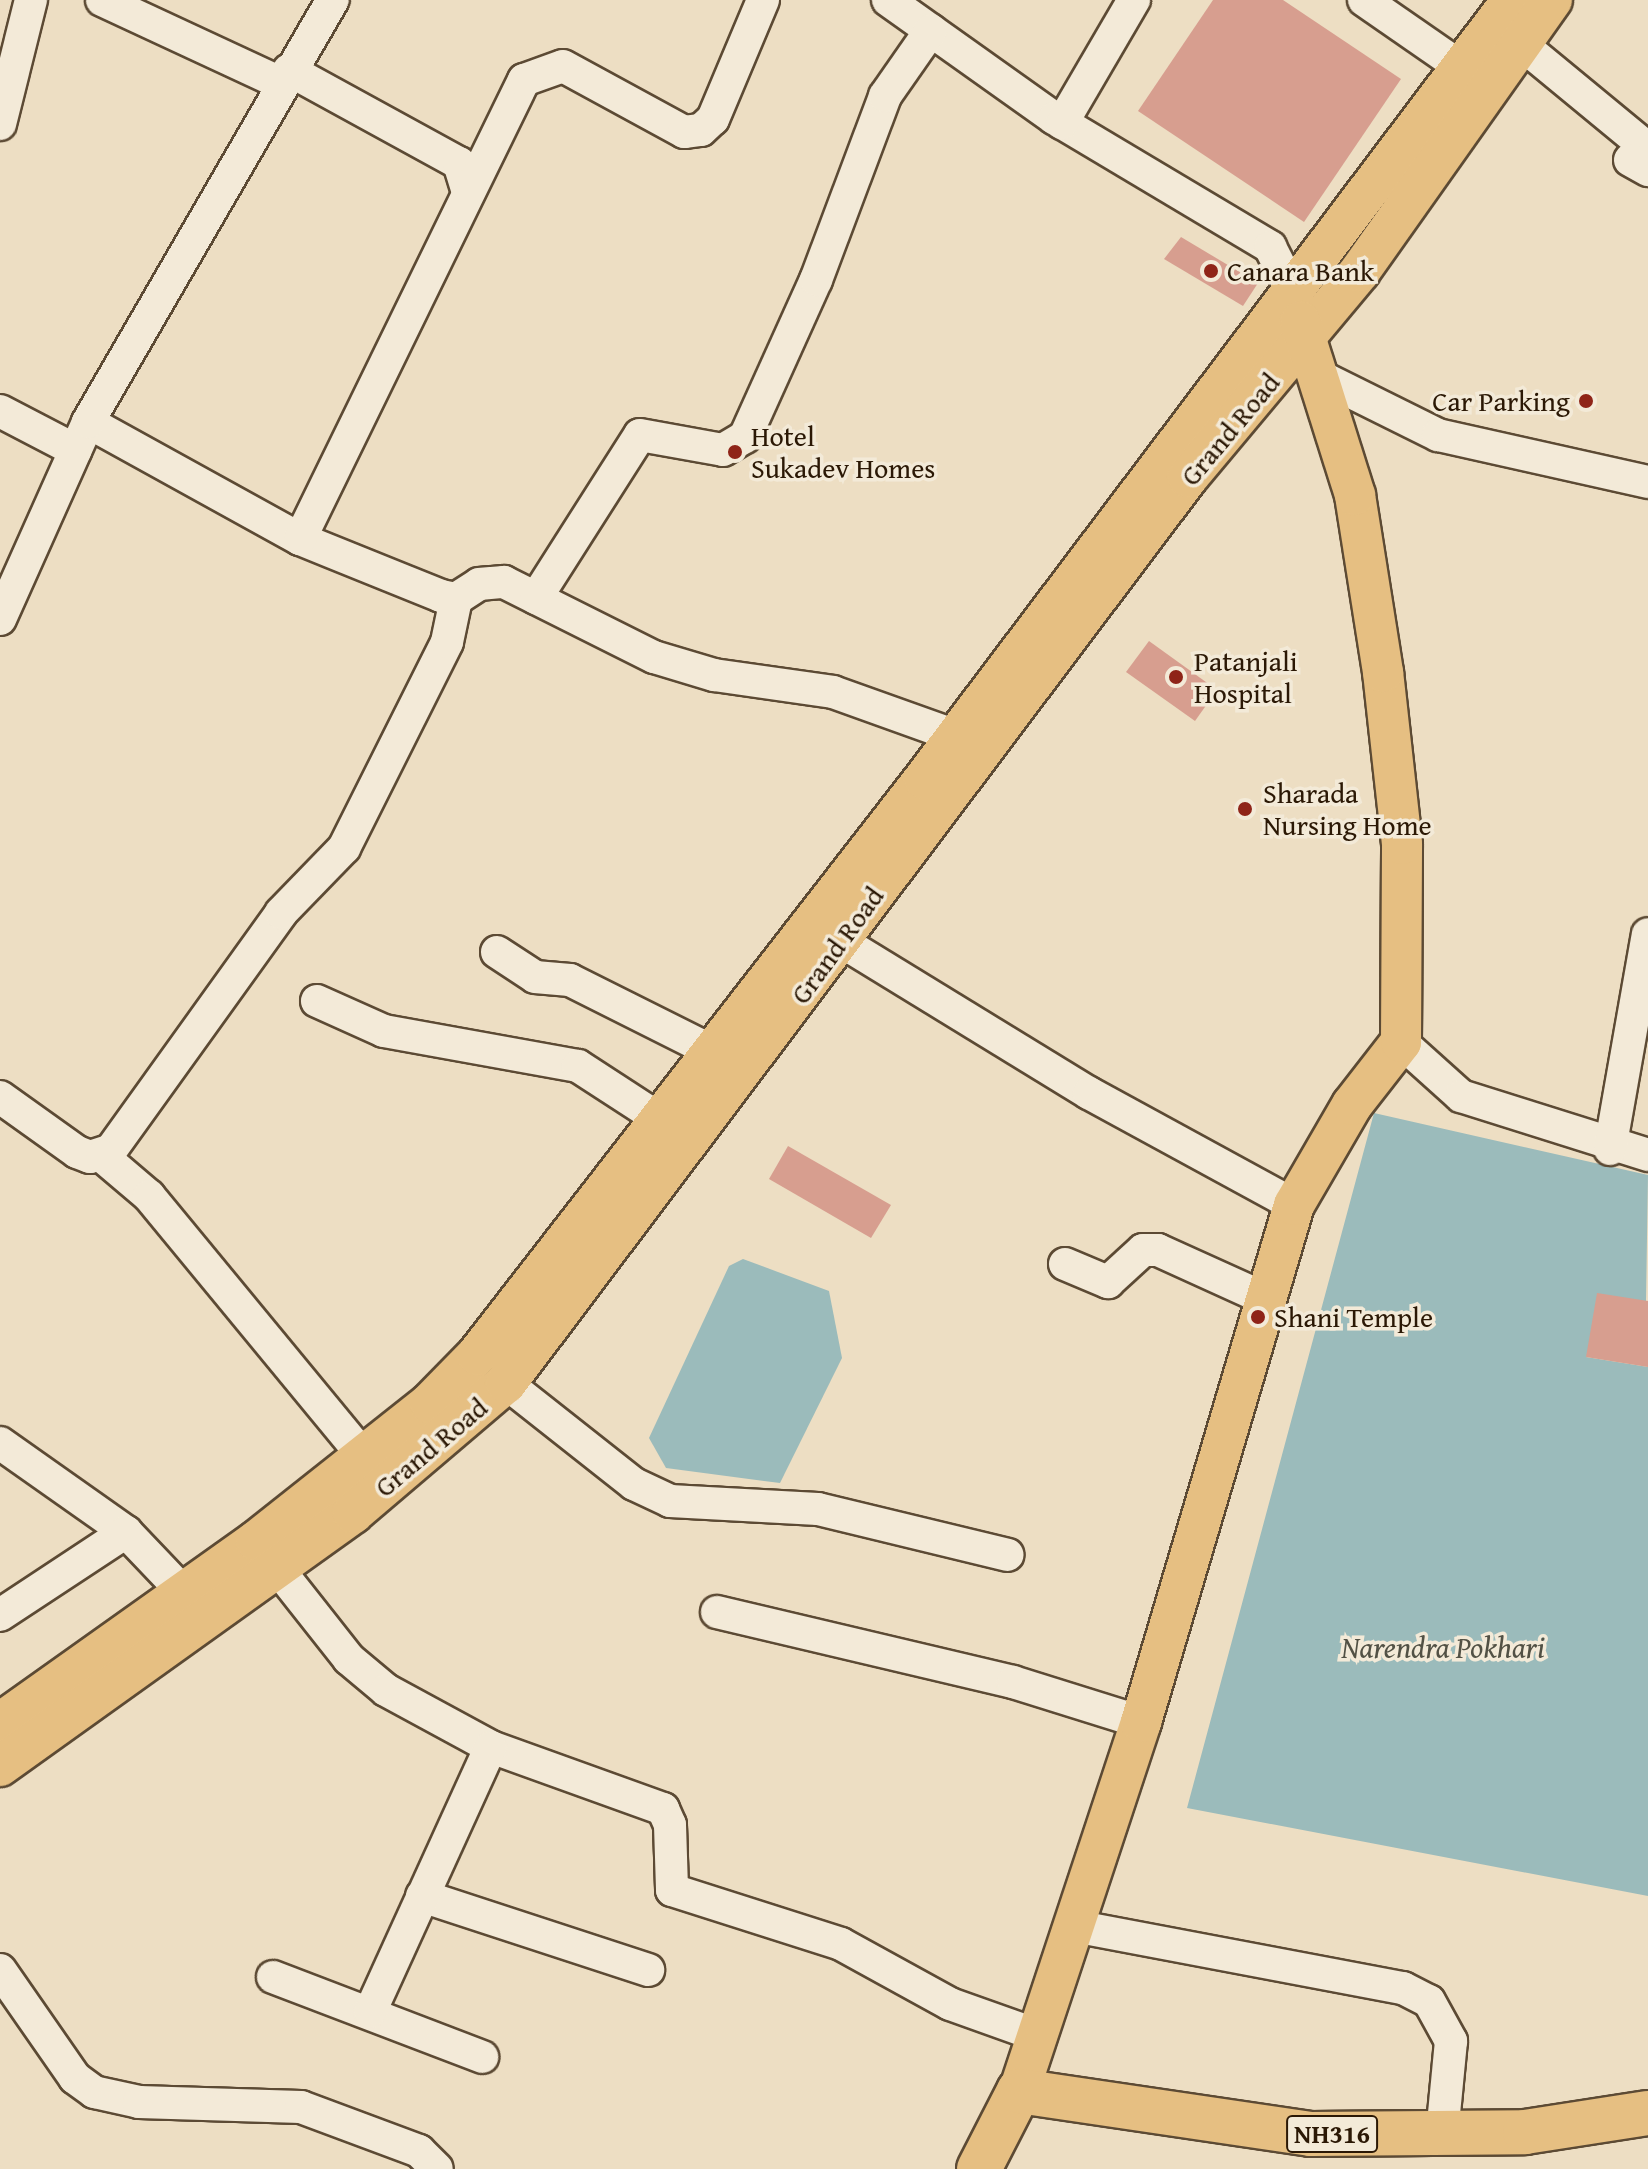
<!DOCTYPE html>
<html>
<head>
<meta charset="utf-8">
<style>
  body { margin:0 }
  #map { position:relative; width:1648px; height:2169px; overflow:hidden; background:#eddec3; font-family:"Gentium Book Plus",serif }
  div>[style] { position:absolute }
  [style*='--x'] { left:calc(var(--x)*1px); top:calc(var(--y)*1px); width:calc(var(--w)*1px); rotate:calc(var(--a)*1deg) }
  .water>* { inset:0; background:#9bbbbb }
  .building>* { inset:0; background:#d79e8f }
  .roads { filter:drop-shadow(2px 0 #5c4a34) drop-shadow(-2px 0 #5c4a34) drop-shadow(0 2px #5c4a34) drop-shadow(0 -2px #5c4a34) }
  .minor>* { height:32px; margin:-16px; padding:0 16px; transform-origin:16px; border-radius:16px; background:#f3ead8 }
  .major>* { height:40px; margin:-20px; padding:0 20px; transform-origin:20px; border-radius:20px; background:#e6bf82 }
  .highway>* { height:44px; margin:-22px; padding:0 22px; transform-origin:22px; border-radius:22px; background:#e6bf82 }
  .dots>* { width:22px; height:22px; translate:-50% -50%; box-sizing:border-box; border:4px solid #f3ead8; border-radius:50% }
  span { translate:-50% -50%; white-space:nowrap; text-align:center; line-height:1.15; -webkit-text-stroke:7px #f3ead8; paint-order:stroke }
  .shield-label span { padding:2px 6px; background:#f3ead8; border:2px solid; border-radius:6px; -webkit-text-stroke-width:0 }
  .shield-label { font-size:26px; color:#2b1805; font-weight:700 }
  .poi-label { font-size:28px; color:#2b1805 }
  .left { translate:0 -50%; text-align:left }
  .right { translate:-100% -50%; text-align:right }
  .street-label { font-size:28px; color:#2b1805 }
  .water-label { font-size:30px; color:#525145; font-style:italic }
</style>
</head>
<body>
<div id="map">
  <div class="water">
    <i style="clip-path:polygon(1374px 1113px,1648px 1175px,1646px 1301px,1586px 1357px,1648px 1367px,1648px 1896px,1187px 1808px)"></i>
    <i style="clip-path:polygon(743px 1259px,829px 1291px,842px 1358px,780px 1483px,666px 1468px,649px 1438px,729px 1266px)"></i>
  </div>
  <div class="building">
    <i style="clip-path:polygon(1213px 0,1283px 0,1401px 79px,1304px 222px,1138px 111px)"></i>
    <i style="clip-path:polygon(1181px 237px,1258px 283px,1243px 306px,1164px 259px)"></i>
    <i style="clip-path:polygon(1149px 641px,1217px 690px,1195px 721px,1126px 672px)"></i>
    <i style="clip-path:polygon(788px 1146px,891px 1205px,871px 1238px,769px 1179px)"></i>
    <i style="clip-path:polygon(1597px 1293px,1648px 1301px,1648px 1367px,1586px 1357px)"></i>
  </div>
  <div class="roads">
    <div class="minor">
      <i style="--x:102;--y:0;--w:197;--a:24.9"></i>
      <i style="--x:888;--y:0;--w:204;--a:35.4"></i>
      <i style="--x:1054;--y:118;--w:252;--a:30.8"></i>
      <i style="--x:1270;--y:247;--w:51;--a:62.9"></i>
      <i style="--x:1364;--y:0;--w:123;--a:34.7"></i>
      <i style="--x:1521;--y:44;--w:156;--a:39.5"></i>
      <i style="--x:289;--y:70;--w:194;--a:28.7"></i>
      <i style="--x:459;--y:163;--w:27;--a:73"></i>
      <i style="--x:1062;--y:123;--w:143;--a:-59.7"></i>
      <i style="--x:0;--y:124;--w:128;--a:-76"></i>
      <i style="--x:1630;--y:160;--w:21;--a:29"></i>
      <i style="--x:1313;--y:373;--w:140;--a:26.4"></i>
      <i style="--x:1438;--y:435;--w:215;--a:12.6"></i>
      <i style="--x:0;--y:411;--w:85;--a:27.5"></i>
      <i style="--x:88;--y:422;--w:242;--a:28.9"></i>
      <i style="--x:300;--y:539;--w:152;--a:22"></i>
      <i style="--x:441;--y:596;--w:15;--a:11"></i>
      <i style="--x:456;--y:599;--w:27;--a:-33"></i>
      <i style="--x:479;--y:584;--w:25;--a:-5"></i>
      <i style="--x:504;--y:582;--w:168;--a:26.6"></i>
      <i style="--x:654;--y:657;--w:63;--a:16.7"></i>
      <i style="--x:714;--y:675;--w:120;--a:8.1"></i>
      <i style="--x:833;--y:692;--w:131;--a:19.7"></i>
      <i style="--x:300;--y:539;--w:511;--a:-63.99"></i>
      <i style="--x:524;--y:80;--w:41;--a:-19.7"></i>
      <i style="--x:563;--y:66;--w:138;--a:28.6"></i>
      <i style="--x:684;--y:132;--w:17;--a:-7"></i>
      <i style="--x:701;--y:130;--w:16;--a:-43"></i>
      <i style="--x:713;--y:119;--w:129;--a:-67.2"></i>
      <i style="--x:536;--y:598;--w:193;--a:-57.5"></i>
      <i style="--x:640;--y:435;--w:84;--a:10.2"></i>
      <i style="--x:723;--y:450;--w:26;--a:-31"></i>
      <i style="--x:745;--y:437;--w:172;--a:-65.7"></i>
      <i style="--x:816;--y:280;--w:197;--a:-69.4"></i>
      <i style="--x:885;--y:96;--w:80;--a:-55.1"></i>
      <i style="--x:0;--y:619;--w:216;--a:-65.9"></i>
      <i style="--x:88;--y:422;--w:488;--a:-59.9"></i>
      <i style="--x:839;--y:940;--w:293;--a:31.5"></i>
      <i style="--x:1089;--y:1093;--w:234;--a:28.6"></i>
      <i style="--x:497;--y:952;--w:45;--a:33.3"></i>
      <i style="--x:535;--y:977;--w:35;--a:5"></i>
      <i style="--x:570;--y:980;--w:161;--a:26.6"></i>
      <i style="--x:317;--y:1001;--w:73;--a:24.1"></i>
      <i style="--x:384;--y:1031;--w:197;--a:10.2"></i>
      <i style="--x:578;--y:1066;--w:99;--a:33"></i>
      <i style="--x:1401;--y:1042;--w:81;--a:42"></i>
      <i style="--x:1461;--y:1096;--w:196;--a:17.5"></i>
      <i style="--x:0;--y:1097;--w:95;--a:35.5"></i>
      <i style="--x:77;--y:1152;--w:14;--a:21"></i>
      <i style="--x:90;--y:1157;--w:22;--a:-18"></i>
      <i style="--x:111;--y:1150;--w:292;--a:-54.3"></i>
      <i style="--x:281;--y:913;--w:91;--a:-45.9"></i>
      <i style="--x:344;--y:848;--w:230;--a:-63.4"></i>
      <i style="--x:447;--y:642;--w:44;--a:-78.2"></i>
      <i style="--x:1610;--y:1149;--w:218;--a:-80"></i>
      <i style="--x:102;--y:1156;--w:62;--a:40.4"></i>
      <i style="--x:149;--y:1196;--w:338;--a:50.5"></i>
      <i style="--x:1065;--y:1264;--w:47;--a:22.7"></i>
      <i style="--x:1108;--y:1282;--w:47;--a:-42.4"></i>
      <i style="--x:1143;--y:1250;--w:15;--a:0"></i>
      <i style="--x:1158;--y:1250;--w:119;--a:24.4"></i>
      <i style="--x:506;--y:1383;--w:163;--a:38.3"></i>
      <i style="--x:634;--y:1484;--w:40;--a:25"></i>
      <i style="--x:670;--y:1501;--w:148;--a:3.1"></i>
      <i style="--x:818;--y:1509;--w:195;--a:13.6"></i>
      <i style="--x:0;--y:1443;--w:154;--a:35.2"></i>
      <i style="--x:126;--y:1532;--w:86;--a:46.4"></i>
      <i style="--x:263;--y:1550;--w:139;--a:51.7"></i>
      <i style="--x:349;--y:1659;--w:48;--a:40"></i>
      <i style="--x:386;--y:1690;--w:119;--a:28.5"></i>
      <i style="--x:491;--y:1747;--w:183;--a:19.8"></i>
      <i style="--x:663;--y:1809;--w:17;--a:66"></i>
      <i style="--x:670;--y:1825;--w:65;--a:88.2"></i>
      <i style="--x:672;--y:1890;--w:177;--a:17.7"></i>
      <i style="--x:841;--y:1944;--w:124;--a:28.8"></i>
      <i style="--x:950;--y:2004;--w:92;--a:19.6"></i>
      <i style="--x:717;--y:1612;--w:304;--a:13.3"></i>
      <i style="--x:1013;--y:1682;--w:134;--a:17.4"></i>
      <i style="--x:0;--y:1615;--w:151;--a:-33.4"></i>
      <i style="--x:422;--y:1896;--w:238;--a:18.1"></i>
      <i style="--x:1074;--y:1926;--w:335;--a:10.7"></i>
      <i style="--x:1403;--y:1988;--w:29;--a:27"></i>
      <i style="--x:1429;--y:2001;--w:46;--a:61.2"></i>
      <i style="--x:1451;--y:2041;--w:93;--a:95.5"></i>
      <i style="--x:0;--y:1970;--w:131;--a:55.2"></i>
      <i style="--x:75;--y:2078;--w:24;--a:36"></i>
      <i style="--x:94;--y:2092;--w:46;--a:12.5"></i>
      <i style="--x:139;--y:2102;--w:162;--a:1.8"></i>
      <i style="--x:301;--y:2107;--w:126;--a:20.4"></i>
      <i style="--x:419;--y:2151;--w:25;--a:45"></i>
      <i style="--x:273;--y:1977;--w:224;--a:20.9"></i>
      <i style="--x:370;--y:2012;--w:291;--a:-65.5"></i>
    </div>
    <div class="major">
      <i style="--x:0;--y:1723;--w:314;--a:-35.4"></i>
      <i style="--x:256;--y:1541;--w:222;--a:-38.4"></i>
      <i style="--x:430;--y:1403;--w:67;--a:-45.6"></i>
      <i style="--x:477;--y:1355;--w:729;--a:-52.19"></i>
      <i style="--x:924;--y:779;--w:976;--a:-52.95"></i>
      <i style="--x:0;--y:1766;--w:434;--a:-35.6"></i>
      <i style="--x:353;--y:1513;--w:201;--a:-40.4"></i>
      <i style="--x:506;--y:1383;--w:1134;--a:-53.03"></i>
      <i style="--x:1188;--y:477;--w:268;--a:-50.1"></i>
      <i style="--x:1360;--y:271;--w:332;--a:-54.7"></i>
      <i style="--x:1019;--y:2091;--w:389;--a:-71.7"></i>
      <i style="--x:1141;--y:1722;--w:539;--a:-73.51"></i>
      <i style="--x:1294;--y:1205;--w:116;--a:-59.9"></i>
      <i style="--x:1352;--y:1105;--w:80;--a:-52.1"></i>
      <i style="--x:1401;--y:1042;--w:198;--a:-89.7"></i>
      <i style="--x:1402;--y:844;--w:173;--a:-96.3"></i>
      <i style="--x:1383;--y:672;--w:179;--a:-99"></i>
      <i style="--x:1355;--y:495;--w:182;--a:-107.5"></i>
    </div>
    <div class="highway">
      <i style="--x:979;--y:2169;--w:88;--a:-62.9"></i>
      <i style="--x:1019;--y:2091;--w:295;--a:8.4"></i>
      <i style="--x:1311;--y:2134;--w:214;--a:-0.5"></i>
      <i style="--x:1525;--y:2132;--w:124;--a:-8.8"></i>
    </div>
  </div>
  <div class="dots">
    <i style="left:1211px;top:271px;background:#8f2418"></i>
    <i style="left:1586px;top:401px;background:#8f2418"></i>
    <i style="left:735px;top:452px;background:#8f2418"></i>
    <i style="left:1176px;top:677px;background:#8f2418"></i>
    <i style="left:1245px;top:809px;background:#8f2418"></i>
    <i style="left:1258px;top:1317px;background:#8f2418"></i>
  </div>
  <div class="shield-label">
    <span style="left:1332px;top:2134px">NH316</span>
  </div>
  <div class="poi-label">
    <span class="left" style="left:1227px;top:271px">Canara Bank</span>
    <span class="right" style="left:1570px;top:401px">Car Parking</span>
    <span class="left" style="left:751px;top:452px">Hotel<br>Sukadev Homes</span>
    <span class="left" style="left:1194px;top:677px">Patanjali<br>Hospital</span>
    <span class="left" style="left:1263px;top:809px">Sharada<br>Nursing Home</span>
    <span class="left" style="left:1274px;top:1317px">Shani Temple</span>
  </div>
  <div class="street-label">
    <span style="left:1230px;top:429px;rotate:-50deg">Grand Road</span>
    <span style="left:837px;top:945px;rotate:-54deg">Grand Road</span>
    <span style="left:431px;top:1447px;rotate:-40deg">Grand Road</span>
  </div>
  <div class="water-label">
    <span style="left:1443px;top:1647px">Narendra Pokhari</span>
  </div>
</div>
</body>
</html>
